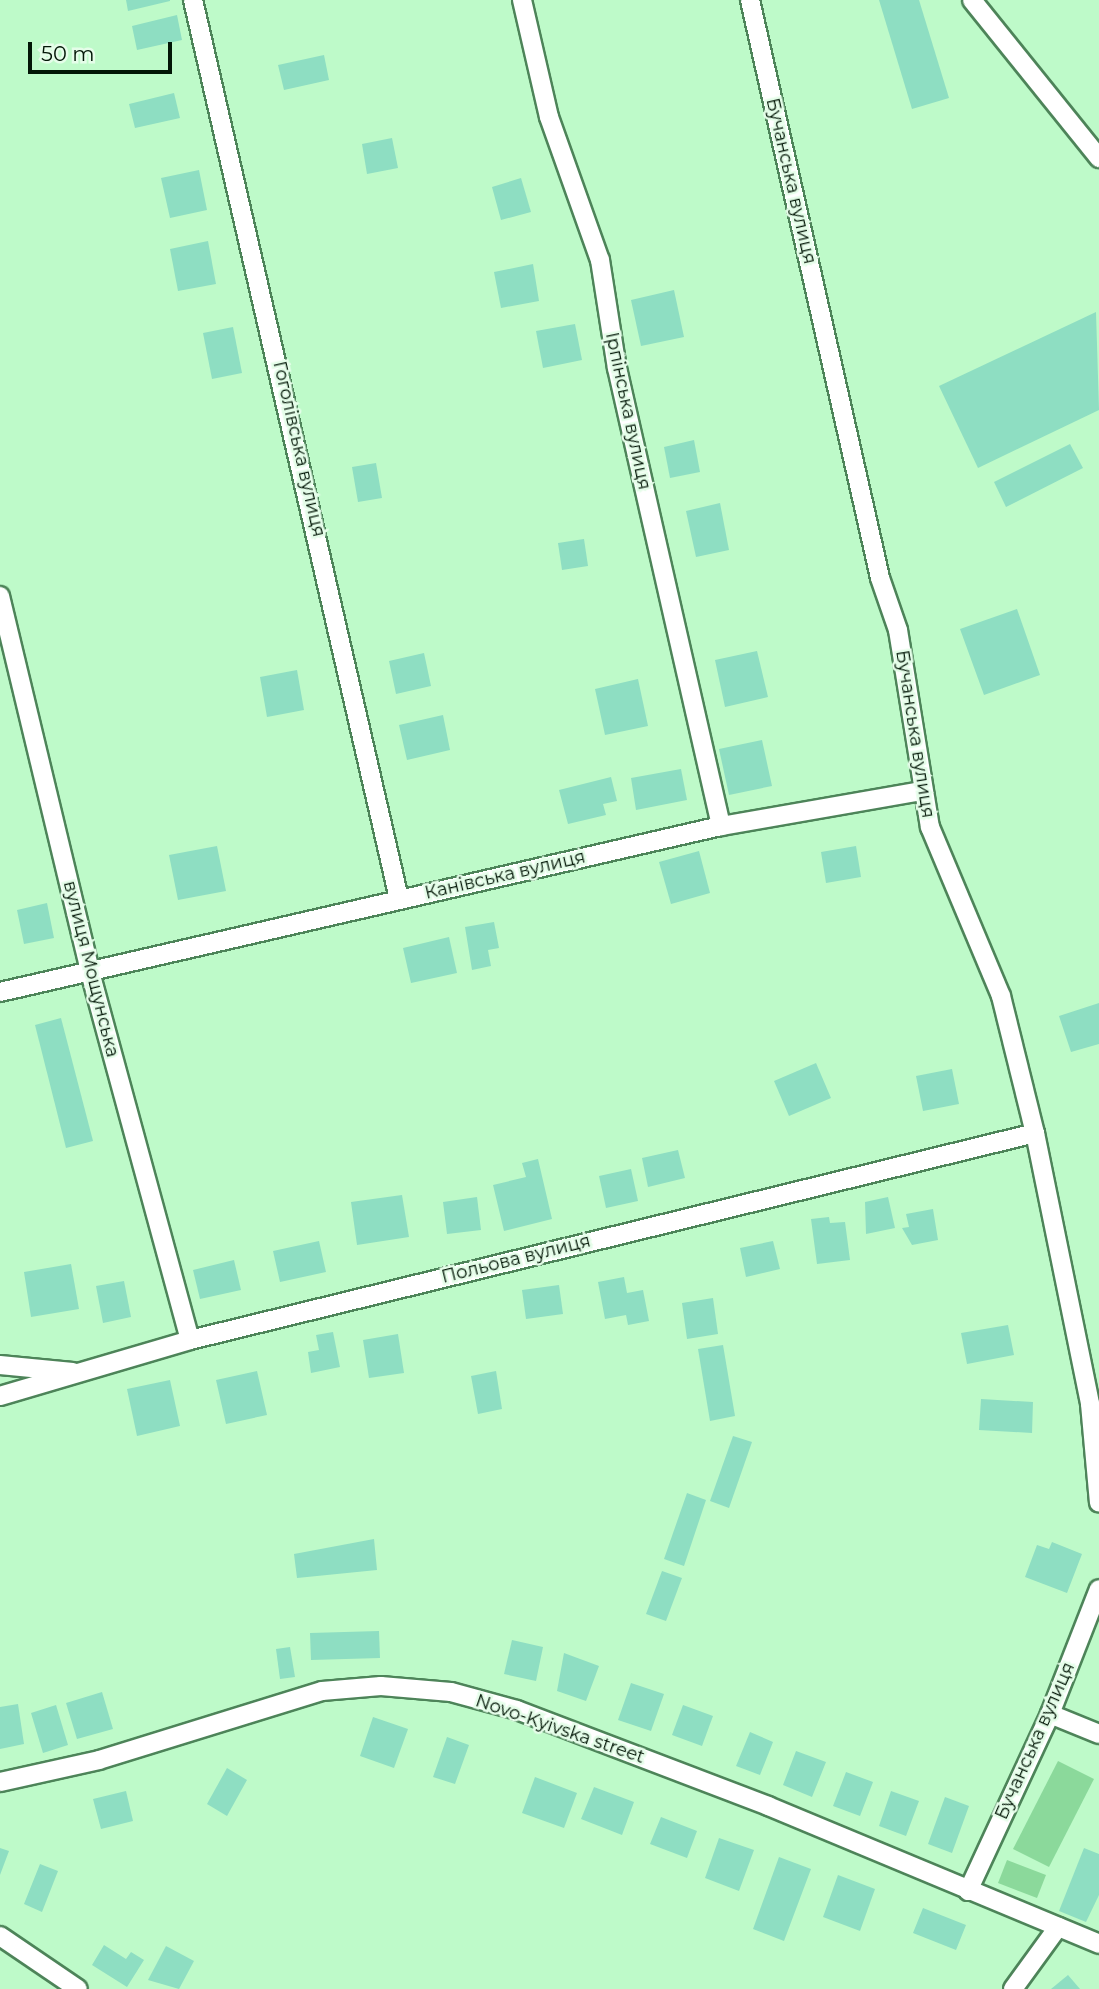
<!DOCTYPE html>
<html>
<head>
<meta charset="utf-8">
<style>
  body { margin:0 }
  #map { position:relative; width:1099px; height:1989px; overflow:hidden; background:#befac9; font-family:Montserrat,sans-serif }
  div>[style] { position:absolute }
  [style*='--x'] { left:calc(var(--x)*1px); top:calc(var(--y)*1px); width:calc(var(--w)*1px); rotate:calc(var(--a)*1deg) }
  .green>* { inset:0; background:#8bd99b }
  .building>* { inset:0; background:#8edec2 }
  .roads { filter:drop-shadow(2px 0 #4d8459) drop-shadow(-2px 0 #4d8459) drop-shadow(0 2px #4d8459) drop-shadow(0 -2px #4d8459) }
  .minor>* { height:18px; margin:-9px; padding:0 9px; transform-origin:9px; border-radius:9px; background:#fff }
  span { translate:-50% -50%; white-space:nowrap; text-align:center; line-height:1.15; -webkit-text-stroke:5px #e5fde9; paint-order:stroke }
  .street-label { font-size:18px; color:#021606 }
  .scale { position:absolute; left:28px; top:42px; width:144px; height:32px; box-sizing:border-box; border:4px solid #021606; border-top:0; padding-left:9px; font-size:21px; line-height:24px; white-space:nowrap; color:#021606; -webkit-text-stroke:5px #e5fde9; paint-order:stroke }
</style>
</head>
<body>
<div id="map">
  <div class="green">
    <i style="clip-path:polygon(1058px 1761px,1094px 1779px,1049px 1867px,1013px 1849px)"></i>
    <i style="clip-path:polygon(1007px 1860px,1046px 1875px,1037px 1898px,998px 1883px)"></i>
  </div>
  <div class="building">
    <i style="clip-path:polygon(126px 0,170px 0,170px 1px,128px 11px)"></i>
    <i style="clip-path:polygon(879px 0,919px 0,949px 98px,912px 109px)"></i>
    <i style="clip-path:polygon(177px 15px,182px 40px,137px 50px,132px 26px)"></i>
    <i style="clip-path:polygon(324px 55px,329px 80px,284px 90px,278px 65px)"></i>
    <i style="clip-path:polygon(174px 93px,180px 118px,135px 128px,129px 104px)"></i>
    <i style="clip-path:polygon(392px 138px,398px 168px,367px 174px,362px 144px)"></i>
    <i style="clip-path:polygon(199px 170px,207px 210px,170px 218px,161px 178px)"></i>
    <i style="clip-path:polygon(521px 178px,531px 212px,501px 220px,492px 187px)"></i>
    <i style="clip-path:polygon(208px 241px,216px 284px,178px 291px,170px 249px)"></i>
    <i style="clip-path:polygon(533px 264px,539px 301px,501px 308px,494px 272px)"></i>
    <i style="clip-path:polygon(674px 290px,684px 337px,641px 346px,631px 300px)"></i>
    <i style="clip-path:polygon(1096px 312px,1099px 410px,978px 468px,939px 386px)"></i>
    <i style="clip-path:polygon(575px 324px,582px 360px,543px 368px,536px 331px)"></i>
    <i style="clip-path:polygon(233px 327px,242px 373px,212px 379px,203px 333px)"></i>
    <i style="clip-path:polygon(694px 440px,700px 472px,670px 478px,664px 447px)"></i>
    <i style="clip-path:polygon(1070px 444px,1083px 468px,1006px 507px,994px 482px)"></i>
    <i style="clip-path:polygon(376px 463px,382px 498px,358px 502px,352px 467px)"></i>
    <i style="clip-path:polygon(720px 503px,729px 550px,696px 557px,686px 511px)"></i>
    <i style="clip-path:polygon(584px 539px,588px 566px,562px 570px,558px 543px)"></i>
    <i style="clip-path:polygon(1017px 609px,1040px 675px,984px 695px,960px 629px)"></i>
    <i style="clip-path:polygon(757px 651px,768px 697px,725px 707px,715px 660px)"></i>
    <i style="clip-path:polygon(424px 653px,431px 686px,396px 694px,389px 661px)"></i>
    <i style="clip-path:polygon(297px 670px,304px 710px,267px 717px,260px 677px)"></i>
    <i style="clip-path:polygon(638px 679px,648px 726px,605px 735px,595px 689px)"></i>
    <i style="clip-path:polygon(443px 715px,450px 750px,407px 760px,399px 725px)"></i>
    <i style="clip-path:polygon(762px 740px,772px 786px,729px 795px,719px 749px)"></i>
    <i style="clip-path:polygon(681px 769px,687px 800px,636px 810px,631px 778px)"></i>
    <i style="clip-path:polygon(611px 777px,617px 801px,603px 804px,606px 815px,568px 824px,559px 790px)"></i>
    <i style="clip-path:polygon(217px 846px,226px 891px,178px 900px,169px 855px)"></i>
    <i style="clip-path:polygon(856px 846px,861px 877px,826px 883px,821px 852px)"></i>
    <i style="clip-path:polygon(699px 851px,710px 893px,671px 904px,659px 862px)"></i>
    <i style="clip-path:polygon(47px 903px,54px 938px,24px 944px,17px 910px)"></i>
    <i style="clip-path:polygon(494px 922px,499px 948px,488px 950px,491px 966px,472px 970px,465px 927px)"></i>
    <i style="clip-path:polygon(449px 937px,457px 973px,411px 983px,403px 948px)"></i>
    <i style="clip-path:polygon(1099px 1003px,1099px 1044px,1071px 1052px,1059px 1016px)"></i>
    <i style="clip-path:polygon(61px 1018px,93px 1141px,66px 1148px,35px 1025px)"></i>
    <i style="clip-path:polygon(816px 1063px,831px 1098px,789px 1116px,774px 1081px)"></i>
    <i style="clip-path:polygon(952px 1069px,959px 1104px,923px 1111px,916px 1076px)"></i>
    <i style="clip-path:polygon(678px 1150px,685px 1178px,648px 1187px,642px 1158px)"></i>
    <i style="clip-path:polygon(538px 1159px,552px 1219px,504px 1231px,493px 1185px,526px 1177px,522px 1163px)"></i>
    <i style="clip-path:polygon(631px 1169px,638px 1201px,606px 1208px,599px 1176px)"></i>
    <i style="clip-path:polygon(402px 1195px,409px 1237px,357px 1245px,351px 1202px)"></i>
    <i style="clip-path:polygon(477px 1197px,481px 1230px,447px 1234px,443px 1202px)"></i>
    <i style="clip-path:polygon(888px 1197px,895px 1228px,866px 1234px,865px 1202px)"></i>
    <i style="clip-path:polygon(933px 1209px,938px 1240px,912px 1245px,902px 1228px,909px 1227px,906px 1214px)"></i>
    <i style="clip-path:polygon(829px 1217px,830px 1223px,845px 1222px,850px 1260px,817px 1264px,811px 1219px)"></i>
    <i style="clip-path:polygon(319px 1241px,326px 1272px,280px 1282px,273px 1251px)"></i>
    <i style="clip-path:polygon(773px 1241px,780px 1269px,746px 1277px,740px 1248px)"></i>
    <i style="clip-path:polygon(234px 1260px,241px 1290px,200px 1299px,193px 1270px)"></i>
    <i style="clip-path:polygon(71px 1264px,79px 1309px,31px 1317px,24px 1272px)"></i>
    <i style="clip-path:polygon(624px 1277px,627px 1293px,643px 1290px,649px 1321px,628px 1325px,626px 1315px,605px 1319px,598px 1282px)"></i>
    <i style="clip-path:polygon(124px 1281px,131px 1317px,103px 1323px,96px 1286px)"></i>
    <i style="clip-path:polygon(559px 1285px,563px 1314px,526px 1319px,522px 1290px)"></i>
    <i style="clip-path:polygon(713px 1298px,718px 1334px,687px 1339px,682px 1303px)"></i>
    <i style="clip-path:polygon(1008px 1325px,1014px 1355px,967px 1364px,961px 1333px)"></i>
    <i style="clip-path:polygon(333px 1332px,340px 1367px,311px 1373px,308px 1352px,319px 1350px,316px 1335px)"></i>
    <i style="clip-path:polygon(398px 1334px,404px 1373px,369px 1378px,363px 1340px)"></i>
    <i style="clip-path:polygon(723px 1345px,735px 1416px,710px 1421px,698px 1349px)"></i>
    <i style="clip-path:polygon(257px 1371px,267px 1415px,226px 1424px,216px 1380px)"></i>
    <i style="clip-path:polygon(496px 1371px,502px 1409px,478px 1414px,471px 1376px)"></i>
    <i style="clip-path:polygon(170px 1380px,180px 1426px,137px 1436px,127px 1389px)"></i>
    <i style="clip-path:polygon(981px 1399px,1033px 1402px,1032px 1433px,979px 1430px)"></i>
    <i style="clip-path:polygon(733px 1436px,752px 1442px,729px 1508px,710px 1501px)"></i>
    <i style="clip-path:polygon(687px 1493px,706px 1500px,684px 1566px,664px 1559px)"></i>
    <i style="clip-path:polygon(374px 1539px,377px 1570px,297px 1578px,294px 1554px)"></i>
    <i style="clip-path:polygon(1052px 1542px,1082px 1554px,1067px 1593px,1025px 1577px,1037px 1545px,1049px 1549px)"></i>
    <i style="clip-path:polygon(662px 1571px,682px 1578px,666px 1621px,646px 1614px)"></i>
    <i style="clip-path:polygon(379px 1631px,380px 1658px,311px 1660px,310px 1633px)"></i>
    <i style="clip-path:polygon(512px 1640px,543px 1647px,536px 1681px,504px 1674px)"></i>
    <i style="clip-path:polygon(290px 1647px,295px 1677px,280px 1679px,276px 1649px)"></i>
    <i style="clip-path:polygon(564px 1653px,599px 1666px,586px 1701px,557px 1691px)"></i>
    <i style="clip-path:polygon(631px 1683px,664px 1694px,651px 1731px,618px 1720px)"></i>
    <i style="clip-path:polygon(102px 1692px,113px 1729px,77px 1739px,66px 1703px)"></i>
    <i style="clip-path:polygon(18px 1704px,24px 1744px,0 1749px,0 1707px)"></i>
    <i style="clip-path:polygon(56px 1705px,68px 1745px,43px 1753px,31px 1713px)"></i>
    <i style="clip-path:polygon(683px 1705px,713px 1716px,702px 1746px,672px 1735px)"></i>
    <i style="clip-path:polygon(373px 1717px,408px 1729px,394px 1768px,360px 1756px)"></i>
    <i style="clip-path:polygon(750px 1732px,773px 1742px,760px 1775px,736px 1766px)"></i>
    <i style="clip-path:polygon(447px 1737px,469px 1745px,455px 1784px,433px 1777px)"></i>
    <i style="clip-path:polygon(796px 1751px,826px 1762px,812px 1797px,783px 1785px)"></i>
    <i style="clip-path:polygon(227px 1768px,247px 1780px,227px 1816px,207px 1804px)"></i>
    <i style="clip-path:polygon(846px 1772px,873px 1782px,860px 1816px,833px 1806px)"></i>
    <i style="clip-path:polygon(535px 1777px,577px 1793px,564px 1828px,522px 1813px)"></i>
    <i style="clip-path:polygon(594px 1787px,634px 1802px,622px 1835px,581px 1819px)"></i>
    <i style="clip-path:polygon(126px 1791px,133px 1821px,101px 1829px,93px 1799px)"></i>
    <i style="clip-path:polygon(891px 1791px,919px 1801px,906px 1836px,879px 1826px)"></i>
    <i style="clip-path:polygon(945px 1797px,969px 1806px,952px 1853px,928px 1844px)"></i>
    <i style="clip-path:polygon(661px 1817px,697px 1831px,687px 1858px,650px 1844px)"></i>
    <i style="clip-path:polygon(719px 1838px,754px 1850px,739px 1891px,705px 1878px)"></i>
    <i style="clip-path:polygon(0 1848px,9px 1851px,0 1875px)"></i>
    <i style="clip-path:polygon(1084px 1848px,1099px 1854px,1099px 1895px,1086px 1922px,1059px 1911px)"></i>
    <i style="clip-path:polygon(779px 1857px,811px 1869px,784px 1941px,753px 1929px)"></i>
    <i style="clip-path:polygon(40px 1864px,58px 1871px,42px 1912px,24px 1904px)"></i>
    <i style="clip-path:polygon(838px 1875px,875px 1889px,860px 1931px,823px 1917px)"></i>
    <i style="clip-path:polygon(923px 1908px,966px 1925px,956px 1950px,913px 1933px)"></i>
    <i style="clip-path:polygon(104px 1945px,126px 1959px,131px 1952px,144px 1960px,127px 1987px,92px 1965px)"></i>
    <i style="clip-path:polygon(166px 1946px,194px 1961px,179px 1989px,148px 1980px)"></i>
    <i style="clip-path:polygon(1068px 1975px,1080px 1989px,1051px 1989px)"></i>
  </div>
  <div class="roads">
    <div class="minor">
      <i style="--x:193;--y:0;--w:922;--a:77.09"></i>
      <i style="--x:522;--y:0;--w:120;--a:77"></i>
      <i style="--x:549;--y:117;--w:152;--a:70.4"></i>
      <i style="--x:600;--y:260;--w:109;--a:81.1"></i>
      <i style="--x:617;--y:368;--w:470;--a:77.2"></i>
      <i style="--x:750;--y:0;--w:592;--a:77.32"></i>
      <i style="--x:880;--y:578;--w:55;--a:70.9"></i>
      <i style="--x:898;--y:630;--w:200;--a:80.8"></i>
      <i style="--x:930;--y:827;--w:183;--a:67.2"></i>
      <i style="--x:1001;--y:996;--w:141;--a:76.1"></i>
      <i style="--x:1035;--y:1133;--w:277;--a:78.5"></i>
      <i style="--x:1090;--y:1404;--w:99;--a:84.8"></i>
      <i style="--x:972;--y:0;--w:203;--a:51.2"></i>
      <i style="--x:0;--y:596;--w:387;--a:76.5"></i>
      <i style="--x:90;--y:972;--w:381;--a:74.8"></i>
      <i style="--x:0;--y:992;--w:740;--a:-12.97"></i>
      <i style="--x:721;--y:826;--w:204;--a:-9.9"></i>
      <i style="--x:0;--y:1365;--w:73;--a:5.5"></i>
      <i style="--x:0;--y:1396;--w:198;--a:-16.4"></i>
      <i style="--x:190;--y:1340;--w:870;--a:-13.76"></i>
      <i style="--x:1050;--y:1714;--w:53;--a:22.2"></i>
      <i style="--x:0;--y:1782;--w:101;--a:-12.5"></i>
      <i style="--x:99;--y:1760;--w:233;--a:-17.2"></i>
      <i style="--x:322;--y:1691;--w:59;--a:-4.8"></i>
      <i style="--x:381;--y:1686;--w:70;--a:4.9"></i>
      <i style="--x:451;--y:1692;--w:68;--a:15.3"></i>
      <i style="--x:517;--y:1710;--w:269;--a:20.9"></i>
      <i style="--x:768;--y:1806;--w:359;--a:22.6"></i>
      <i style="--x:968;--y:1891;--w:195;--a:-65.1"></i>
      <i style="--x:1050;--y:1714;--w:134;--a:-68.6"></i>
      <i style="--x:0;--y:1936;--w:94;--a:34.2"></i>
      <i style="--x:1013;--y:1989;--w:77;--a:-54"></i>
    </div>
  </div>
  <div class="street-label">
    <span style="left:791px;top:181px;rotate:77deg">Бучанська вулиця</span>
    <span style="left:628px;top:411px;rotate:78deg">Ірпінська вулиця</span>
    <span style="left:299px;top:449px;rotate:77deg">Гоголівська вулиця</span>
    <span style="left:915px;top:734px;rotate:81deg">Бучанська вулиця</span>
    <span style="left:505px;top:875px;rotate:-13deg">Канівська вулиця</span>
    <span style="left:91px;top:969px;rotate:76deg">вулиця Мощунська</span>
    <span style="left:516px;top:1259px;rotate:-14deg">Польова вулиця</span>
    <span style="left:560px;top:1729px;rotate:19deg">Novo-Kyivska street</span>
    <span style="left:1035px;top:1741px;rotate:-66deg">Бучанська вулиця</span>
  </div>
  <div class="scale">50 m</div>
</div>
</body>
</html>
